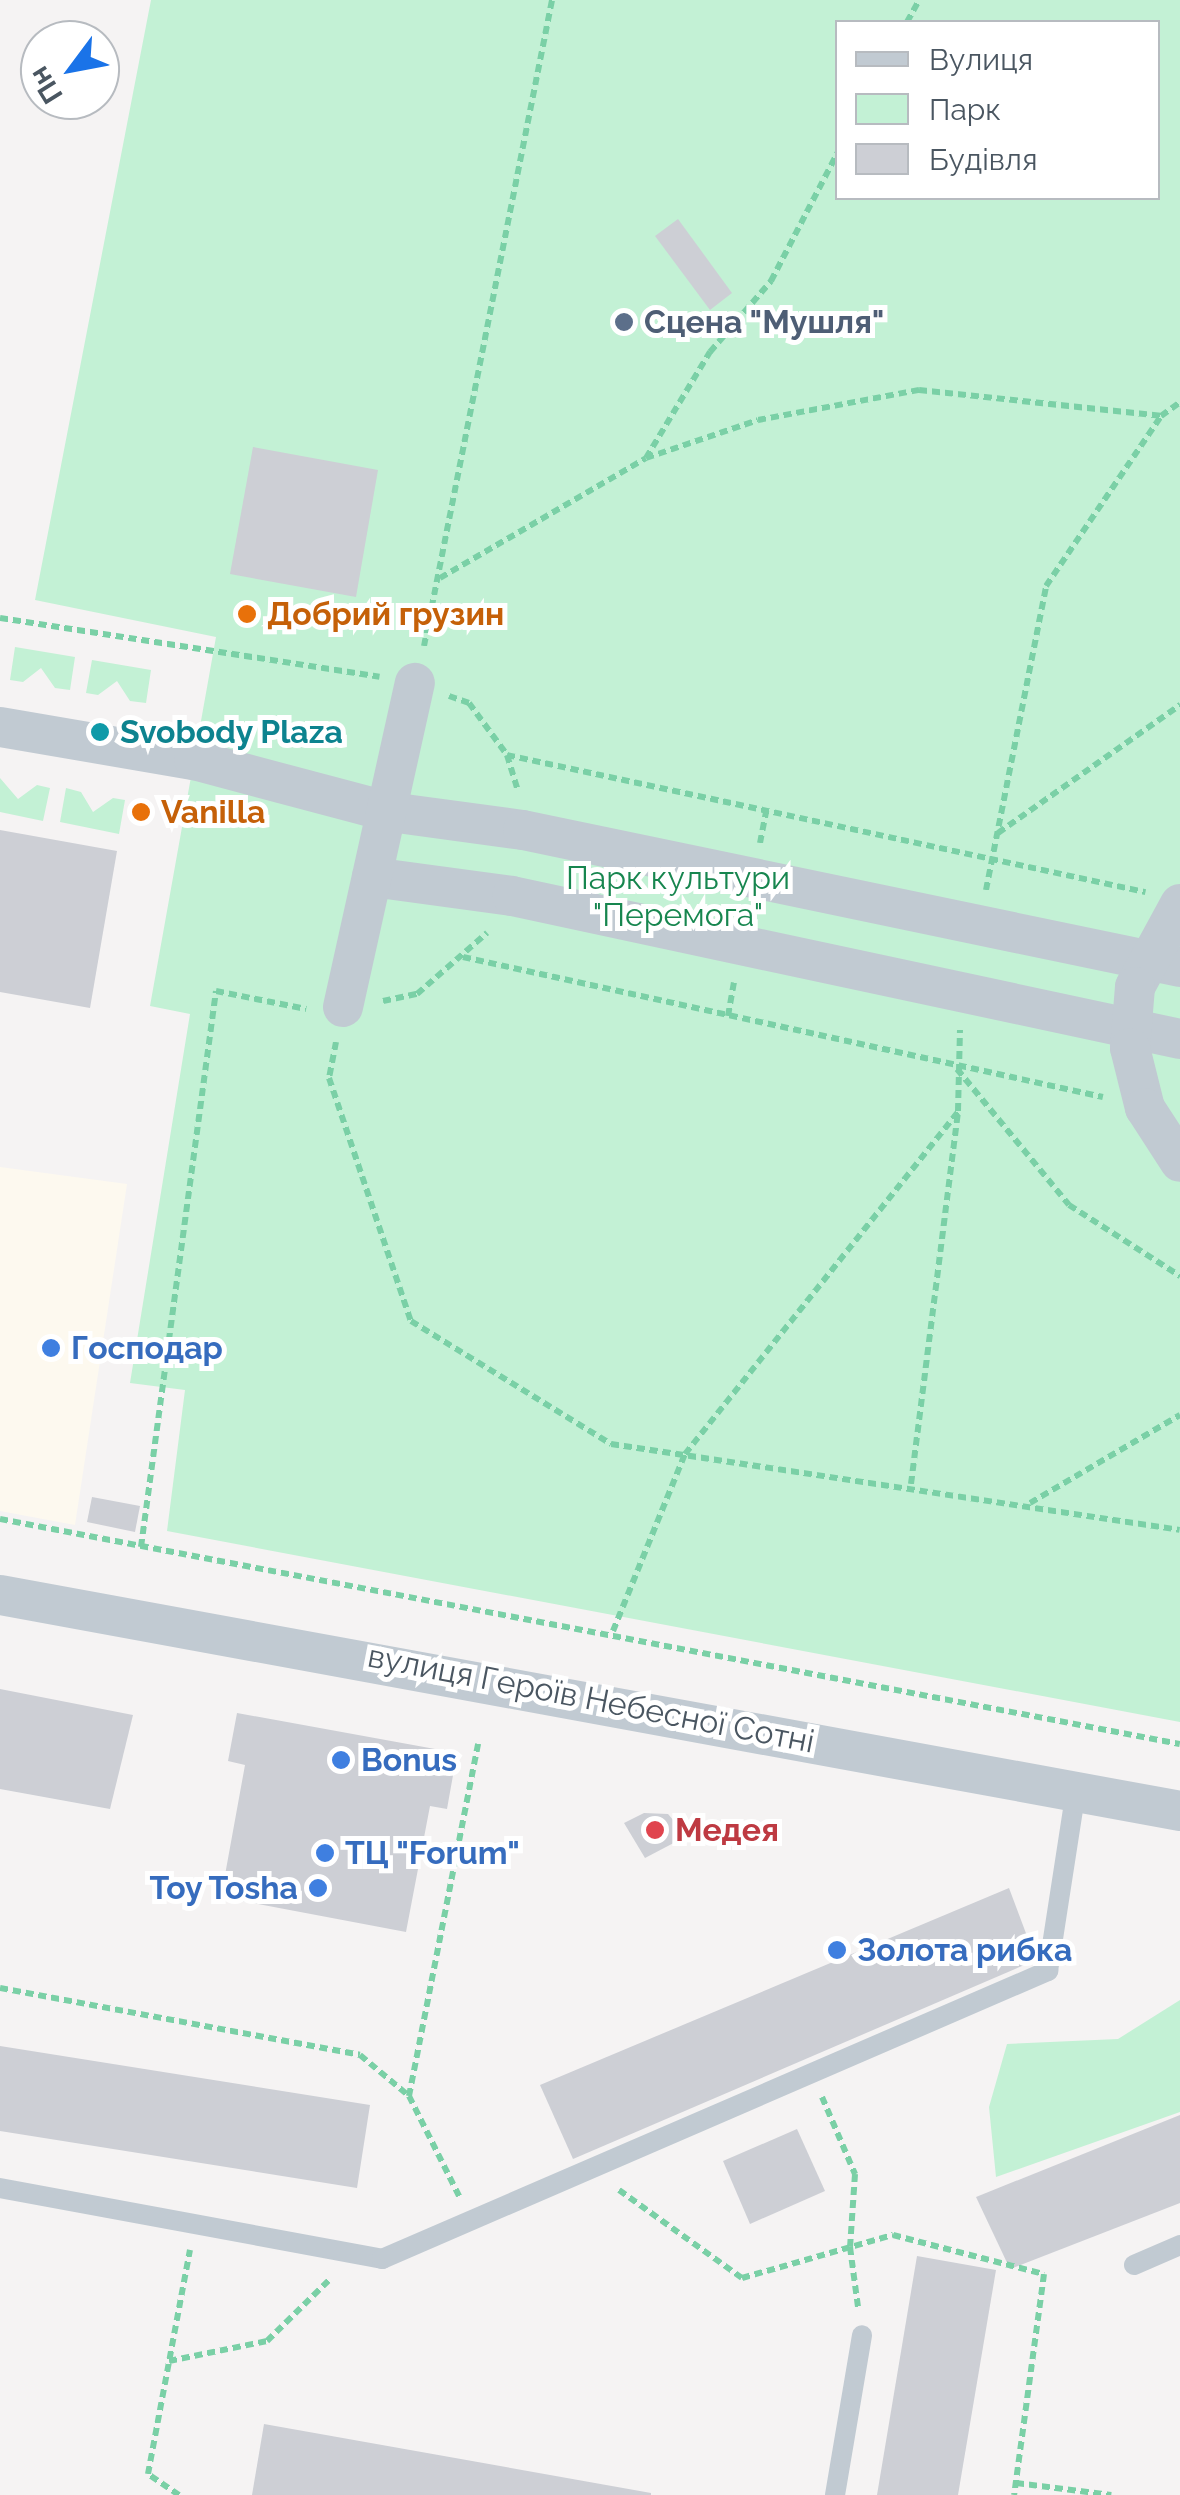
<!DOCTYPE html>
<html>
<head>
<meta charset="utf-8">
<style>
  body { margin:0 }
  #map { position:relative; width:1180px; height:2495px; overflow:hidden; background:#f5f3f3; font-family:Raleway,sans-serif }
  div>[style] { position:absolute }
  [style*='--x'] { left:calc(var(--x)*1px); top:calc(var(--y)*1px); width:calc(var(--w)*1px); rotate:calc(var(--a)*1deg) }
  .commercial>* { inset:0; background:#fdf9ef }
  .green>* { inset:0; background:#c3f1d5 }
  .building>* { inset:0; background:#cdcfd5 }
  .path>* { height:6px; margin-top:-3px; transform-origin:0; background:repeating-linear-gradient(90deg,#7ad0a6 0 8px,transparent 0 13px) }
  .lane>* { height:20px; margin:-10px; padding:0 10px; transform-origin:10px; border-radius:10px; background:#c1cad2 }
  .street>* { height:40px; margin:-20px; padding:0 20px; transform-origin:20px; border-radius:20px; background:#c1cad2 }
  .dots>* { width:28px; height:28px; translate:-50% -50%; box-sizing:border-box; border:5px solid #fff; border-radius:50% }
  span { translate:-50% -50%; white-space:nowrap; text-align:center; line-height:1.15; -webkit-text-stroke:10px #fff; paint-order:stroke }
  .service-label { font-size:32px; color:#4e5e75; font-weight:700 }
  .left { translate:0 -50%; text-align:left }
  .food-label { font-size:32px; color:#c56008; font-weight:700 }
  .culture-label { font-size:32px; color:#0d838f; font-weight:700 }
  .park-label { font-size:32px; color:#17864f }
  .shop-label { font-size:32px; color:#366cbe; font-weight:700 }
  .right { translate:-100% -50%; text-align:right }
  .street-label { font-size:32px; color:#4a5661 }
  .health-label { font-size:32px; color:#be3a42; font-weight:700 }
  .legend { position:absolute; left:835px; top:20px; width:325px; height:180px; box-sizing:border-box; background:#fff; border:2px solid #b7bbc0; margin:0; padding:12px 18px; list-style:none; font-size:30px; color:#4a5661 }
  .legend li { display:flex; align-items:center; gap:20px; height:50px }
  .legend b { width:50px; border:2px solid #b7bbc0 }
  .north { position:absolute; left:20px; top:20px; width:100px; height:100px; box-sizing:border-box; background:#fff; border:2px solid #b7bbc0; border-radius:50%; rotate:238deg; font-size:28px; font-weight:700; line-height:40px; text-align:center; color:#4a5661 }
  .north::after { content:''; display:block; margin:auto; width:35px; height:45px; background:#1a73e8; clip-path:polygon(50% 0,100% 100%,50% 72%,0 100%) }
</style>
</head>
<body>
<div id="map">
  <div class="commercial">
    <i style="clip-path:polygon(0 1167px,127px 1184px,75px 1525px,0 1511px)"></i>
  </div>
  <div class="green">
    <i style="clip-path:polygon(evenodd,151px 0,1180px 0,1180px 1722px,167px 1531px,185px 1390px,130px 1383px,190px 1014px,150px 1006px,216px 637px,35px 600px,151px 0,838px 22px,1158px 22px,1158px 198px,838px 198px,838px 22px)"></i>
    <i style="clip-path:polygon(15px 647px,75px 657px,70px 690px,55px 688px,41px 668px,23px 682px,10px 680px)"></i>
    <i style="clip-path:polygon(92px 660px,151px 670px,146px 703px,130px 701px,117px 681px,98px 695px,86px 693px)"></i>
    <i style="clip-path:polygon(0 778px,18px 799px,37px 785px,50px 788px,43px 821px,0 812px)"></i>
    <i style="clip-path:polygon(66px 788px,81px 792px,93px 812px,113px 798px,125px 800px,119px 834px,60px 822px)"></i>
    <i style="clip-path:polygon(1180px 2000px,1180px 2112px,996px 2177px,989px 2107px,1007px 2044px,1118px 2039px)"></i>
  </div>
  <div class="building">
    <i style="clip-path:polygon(678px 219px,732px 293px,710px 310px,655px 236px)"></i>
    <i style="clip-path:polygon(253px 447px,378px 470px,356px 597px,230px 574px)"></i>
    <i style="clip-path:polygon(0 830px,117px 851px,90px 1008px,0 992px)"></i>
    <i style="clip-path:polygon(92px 1497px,140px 1506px,135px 1532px,87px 1522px)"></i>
    <i style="clip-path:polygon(0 1689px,133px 1715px,110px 1809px,0 1789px)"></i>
    <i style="clip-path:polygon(237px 1713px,457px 1753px,447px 1809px,430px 1806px,406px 1932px,221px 1897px,245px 1765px,228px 1761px)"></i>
    <i style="clip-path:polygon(644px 1813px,668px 1814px,687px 1836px,645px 1858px,624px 1823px)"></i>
    <i style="clip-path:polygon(1009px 1888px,1036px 1960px,573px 2159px,540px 2085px)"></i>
    <i style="clip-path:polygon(0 2046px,370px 2105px,357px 2188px,0 2131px)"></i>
    <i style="clip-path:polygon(1180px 2115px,1180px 2203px,1010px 2269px,976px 2197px)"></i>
    <i style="clip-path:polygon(797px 2129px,825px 2191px,750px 2224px,723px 2161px)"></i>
    <i style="clip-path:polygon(917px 2256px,996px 2270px,958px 2495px,877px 2495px)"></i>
    <i style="clip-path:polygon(264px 2424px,651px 2493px,651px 2495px,252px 2495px)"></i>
  </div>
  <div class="path">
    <i style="--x:907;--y:22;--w:25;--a:-61"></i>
    <i style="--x:646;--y:458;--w:124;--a:-58.9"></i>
    <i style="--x:710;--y:352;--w:94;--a:-49.3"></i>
    <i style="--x:771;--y:281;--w:145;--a:-62.6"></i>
    <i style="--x:440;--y:578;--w:238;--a:-30.2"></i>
    <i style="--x:646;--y:458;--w:118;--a:-18.7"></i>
    <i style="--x:758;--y:420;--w:164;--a:-10.6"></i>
    <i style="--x:919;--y:390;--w:243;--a:6.1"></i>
    <i style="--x:0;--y:618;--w:384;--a:8.8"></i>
    <i style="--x:424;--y:646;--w:659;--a:-78.79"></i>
    <i style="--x:449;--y:696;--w:21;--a:19"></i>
    <i style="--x:469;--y:703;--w:64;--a:53.8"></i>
    <i style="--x:507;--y:755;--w:37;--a:73"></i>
    <i style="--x:507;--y:755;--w:653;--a:12.12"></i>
    <i style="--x:998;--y:833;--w:223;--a:-35.1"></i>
    <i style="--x:760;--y:843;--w:33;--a:-79"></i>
    <i style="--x:986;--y:890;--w:310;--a:-78.8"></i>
    <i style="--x:1046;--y:586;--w:205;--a:-55.9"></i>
    <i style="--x:1161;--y:416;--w:24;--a:-36"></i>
    <i style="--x:463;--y:957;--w:655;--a:12.34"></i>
    <i style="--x:383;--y:1001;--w:35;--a:-12"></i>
    <i style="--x:417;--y:994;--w:93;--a:-41.1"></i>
    <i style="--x:728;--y:1016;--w:34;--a:-80"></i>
    <i style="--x:336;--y:1042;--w:37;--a:101"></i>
    <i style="--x:329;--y:1078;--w:256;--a:71.4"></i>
    <i style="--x:411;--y:1321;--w:235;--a:31.6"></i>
    <i style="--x:611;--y:1444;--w:575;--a:8.59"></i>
    <i style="--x:957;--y:1069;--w:176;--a:50.5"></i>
    <i style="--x:1069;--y:1205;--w:132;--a:32.6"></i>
    <i style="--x:911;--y:1484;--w:376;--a:-82.8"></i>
    <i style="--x:958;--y:1111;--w:81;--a:-88.6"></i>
    <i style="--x:1030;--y:1503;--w:174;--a:-30.4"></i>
    <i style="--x:0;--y:1519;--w:1201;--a:10.8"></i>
    <i style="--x:141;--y:1547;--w:561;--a:-82.32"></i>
    <i style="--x:216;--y:991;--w:92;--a:11.3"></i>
    <i style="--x:613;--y:1631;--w:191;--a:-67.9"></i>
    <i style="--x:685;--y:1454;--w:438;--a:-51.4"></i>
    <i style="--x:0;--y:1988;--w:366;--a:10.5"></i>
    <i style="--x:360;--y:2055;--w:64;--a:39.9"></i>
    <i style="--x:409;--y:2096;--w:112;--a:63.4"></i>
    <i style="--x:409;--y:2096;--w:359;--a:-78.9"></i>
    <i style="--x:822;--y:2097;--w:84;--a:66.8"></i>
    <i style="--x:855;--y:2174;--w:73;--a:93.9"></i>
    <i style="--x:850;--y:2247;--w:61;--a:82.4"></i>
    <i style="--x:619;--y:2190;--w:151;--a:35.6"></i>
    <i style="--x:742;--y:2278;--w:157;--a:-15.9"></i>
    <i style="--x:893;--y:2235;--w:156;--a:14.5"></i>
    <i style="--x:1044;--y:2274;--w:223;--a:97.7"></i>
    <i style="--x:169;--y:2361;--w:100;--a:-11.5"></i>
    <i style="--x:267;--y:2341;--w:88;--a:-44.5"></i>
    <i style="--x:1016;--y:2483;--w:96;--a:7.2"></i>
    <i style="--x:179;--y:2495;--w:37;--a:-146"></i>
    <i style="--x:148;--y:2474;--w:228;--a:-79.4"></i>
  </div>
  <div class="lane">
    <i style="--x:0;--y:2188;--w:389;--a:10.5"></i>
    <i style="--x:382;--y:2259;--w:726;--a:-23.39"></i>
    <i style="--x:1048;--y:1971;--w:182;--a:-81.2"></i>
    <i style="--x:1134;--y:2265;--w:50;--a:-23.5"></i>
    <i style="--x:835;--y:2495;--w:162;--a:-80.4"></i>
  </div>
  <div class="street">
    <i style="--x:0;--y:727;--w:197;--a:9.7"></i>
    <i style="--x:194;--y:760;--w:203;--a:14.9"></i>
    <i style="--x:390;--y:812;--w:134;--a:7.7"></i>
    <i style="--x:523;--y:830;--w:671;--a:11.78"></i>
    <i style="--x:372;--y:877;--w:141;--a:7.7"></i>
    <i style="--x:512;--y:896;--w:683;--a:12.08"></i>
    <i style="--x:1180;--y:904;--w:94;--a:118.5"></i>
    <i style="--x:1135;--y:987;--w:61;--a:94.7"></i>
    <i style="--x:1130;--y:1048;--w:62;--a:76"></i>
    <i style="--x:1145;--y:1108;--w:64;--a:57.1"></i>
    <i style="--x:343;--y:1007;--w:332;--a:-77.5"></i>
    <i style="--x:0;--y:1595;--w:1200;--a:10.37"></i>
  </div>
  <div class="dots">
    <i style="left:624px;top:322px;background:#5c6f8a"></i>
    <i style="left:247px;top:614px;background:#e8710a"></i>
    <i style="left:100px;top:732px;background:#0f9aa8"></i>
    <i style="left:141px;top:812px;background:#e8710a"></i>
    <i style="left:51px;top:1348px;background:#3f7fe0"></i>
    <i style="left:341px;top:1760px;background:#3f7fe0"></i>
    <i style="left:655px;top:1830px;background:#e0444e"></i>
    <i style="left:325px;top:1853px;background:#3f7fe0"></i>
    <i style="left:318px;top:1888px;background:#3f7fe0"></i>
    <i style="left:837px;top:1950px;background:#3f7fe0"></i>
  </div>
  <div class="service-label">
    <span class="left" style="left:644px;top:322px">Сцена "Мушля"</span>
  </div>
  <div class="food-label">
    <span class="left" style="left:267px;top:614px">Добрий грузин</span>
    <span class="left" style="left:161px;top:812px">Vanilla</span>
  </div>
  <div class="culture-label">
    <span class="left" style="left:120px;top:732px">Svobody Plaza</span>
  </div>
  <div class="park-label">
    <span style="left:678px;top:897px">Парк культури<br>"Перемога"</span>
  </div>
  <div class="shop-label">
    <span class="left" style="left:71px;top:1348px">Господар</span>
    <span class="left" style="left:361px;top:1760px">Bonus</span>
    <span class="left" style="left:345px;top:1853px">ТЦ "Forum"</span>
    <span class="right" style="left:298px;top:1888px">Toy Tosha</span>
    <span class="left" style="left:857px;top:1950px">Золота рибка</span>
  </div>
  <div class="street-label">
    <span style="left:591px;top:1699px;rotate:11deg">вулиця Героїв Небесної Сотні</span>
  </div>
  <div class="health-label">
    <span class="left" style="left:675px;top:1830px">Медея</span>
  </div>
  <ul class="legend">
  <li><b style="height:12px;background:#c1cad2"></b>Вулиця</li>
  <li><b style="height:28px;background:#c3f1d5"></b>Парк</li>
  <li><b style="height:28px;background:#cdcfd5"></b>Будівля</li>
  </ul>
  <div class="north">Пн</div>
</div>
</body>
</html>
